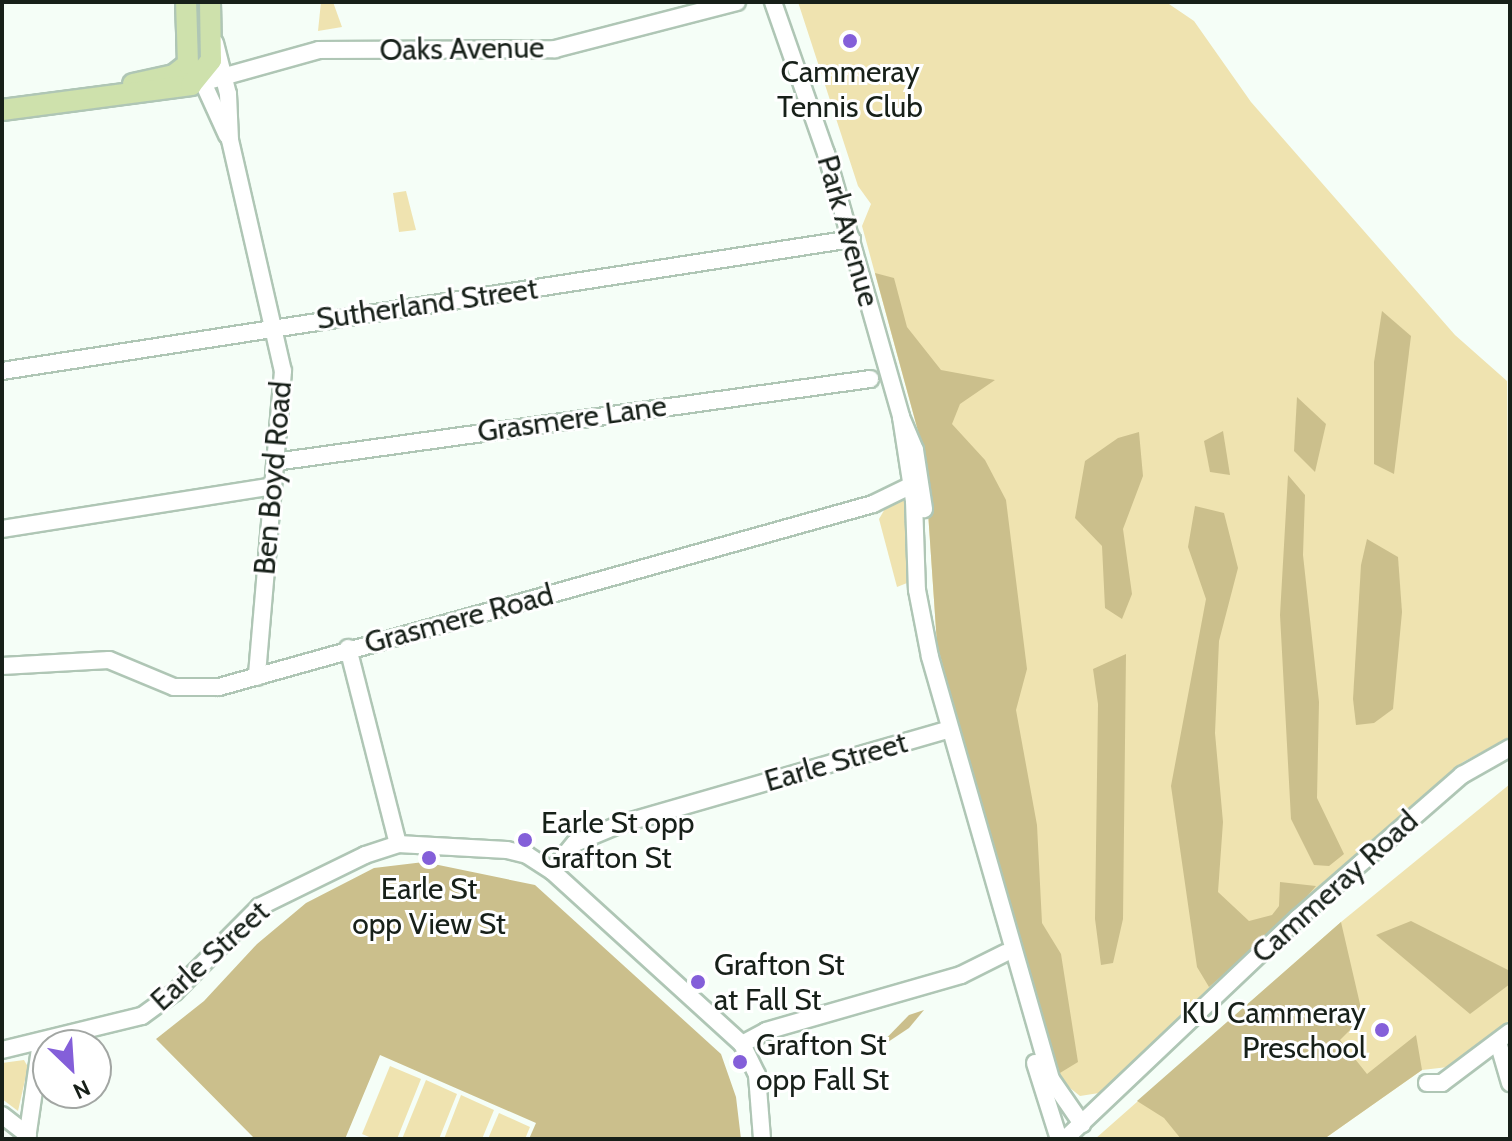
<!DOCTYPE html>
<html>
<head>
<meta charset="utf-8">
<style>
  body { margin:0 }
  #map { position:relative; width:1512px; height:1141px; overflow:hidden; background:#f5fef7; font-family:Cabin,sans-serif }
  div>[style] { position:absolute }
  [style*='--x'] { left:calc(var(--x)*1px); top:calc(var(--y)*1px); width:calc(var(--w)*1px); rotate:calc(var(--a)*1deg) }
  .green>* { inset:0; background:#efe3b0 }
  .forest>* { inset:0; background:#cbbf8c }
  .stream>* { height:4px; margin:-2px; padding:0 2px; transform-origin:2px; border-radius:2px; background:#adf0fc }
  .roads { filter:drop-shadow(2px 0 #afc6b5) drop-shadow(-2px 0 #afc6b5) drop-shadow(0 2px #afc6b5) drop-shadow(0 -2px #afc6b5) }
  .minor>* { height:16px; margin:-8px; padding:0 8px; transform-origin:8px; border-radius:8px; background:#fff }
  .major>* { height:20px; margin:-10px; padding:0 10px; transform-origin:10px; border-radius:10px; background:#cee1ac }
  .dots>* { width:22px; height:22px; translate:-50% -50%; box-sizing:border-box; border:4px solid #fff; border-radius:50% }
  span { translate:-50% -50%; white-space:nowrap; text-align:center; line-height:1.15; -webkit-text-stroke:6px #fff; paint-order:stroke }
  .street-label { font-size:30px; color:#172019 }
  .poi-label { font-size:30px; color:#172019 }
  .left { translate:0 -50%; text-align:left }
  .right { translate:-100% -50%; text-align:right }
  .frame { position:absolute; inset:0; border:4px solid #172019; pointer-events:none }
  .north { position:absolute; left:32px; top:1029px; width:80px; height:80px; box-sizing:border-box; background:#fff; border:2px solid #a2a6a3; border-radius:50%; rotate:155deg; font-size:22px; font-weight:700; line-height:32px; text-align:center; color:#172019 }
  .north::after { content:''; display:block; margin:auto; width:28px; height:36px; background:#845fd9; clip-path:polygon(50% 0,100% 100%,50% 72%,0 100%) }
</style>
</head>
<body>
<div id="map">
  <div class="green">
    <i style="clip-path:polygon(321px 2px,333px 2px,342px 27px,318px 31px)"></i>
    <i style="clip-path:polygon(798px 2px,1166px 2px,1194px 21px,1251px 102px,1455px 335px,1507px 381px,1510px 737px,1463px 762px,1099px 1093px,1080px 1096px,1055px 1076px,937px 644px,924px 453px,862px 226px,871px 204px,858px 186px)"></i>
    <i style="clip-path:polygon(406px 191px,416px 230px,399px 232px,393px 193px)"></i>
    <i style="clip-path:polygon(908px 496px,912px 515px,907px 583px,897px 587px,879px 519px,886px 507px)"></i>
    <i style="clip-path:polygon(1510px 784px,1510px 1020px,1448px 1067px,1422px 1070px,1324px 1139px,1095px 1139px,1341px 922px)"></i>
    <i style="clip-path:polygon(24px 1060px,28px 1067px,18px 1111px,2px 1099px,2px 1063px)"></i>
    <i style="clip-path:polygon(390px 1066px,421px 1079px,397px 1139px,374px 1139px,362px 1134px)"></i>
    <i style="clip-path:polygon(426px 1080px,457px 1094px,439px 1139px,402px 1139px)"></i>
    <i style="clip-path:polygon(461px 1095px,494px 1110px,482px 1139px,444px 1139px)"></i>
    <i style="clip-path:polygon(499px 1113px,530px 1127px,525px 1139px,488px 1139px)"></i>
  </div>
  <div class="forest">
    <i style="clip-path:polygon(875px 273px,894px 278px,907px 327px,941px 370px,995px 380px,960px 404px,952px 424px,985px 460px,1006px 500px,1027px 669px,1016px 710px,1037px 825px,1042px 923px,1061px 954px,1078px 1062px,1055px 1076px,937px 644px,924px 453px)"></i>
    <i style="clip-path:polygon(1382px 311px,1411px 336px,1394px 474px,1374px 464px,1374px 362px)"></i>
    <i style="clip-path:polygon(1297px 397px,1326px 424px,1315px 472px,1294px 451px)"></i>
    <i style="clip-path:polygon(1223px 431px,1230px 475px,1210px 472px,1204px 441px)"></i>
    <i style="clip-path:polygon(1139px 432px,1143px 476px,1123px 529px,1132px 594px,1122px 619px,1105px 608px,1102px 546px,1075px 518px,1085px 461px,1118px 438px)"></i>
    <i style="clip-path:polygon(1288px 475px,1305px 495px,1303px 555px,1319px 702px,1317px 798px,1344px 854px,1329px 866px,1314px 865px,1291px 819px,1280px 615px)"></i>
    <i style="clip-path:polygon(1195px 506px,1224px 513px,1238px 568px,1219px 641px,1215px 733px,1223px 822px,1218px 892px,1249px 921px,1272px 915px,1279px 906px,1280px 882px,1316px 886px,1285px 922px,1209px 987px,1197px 967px,1171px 786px,1206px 599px,1188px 547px)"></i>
    <i style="clip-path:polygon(1367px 539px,1398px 557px,1402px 612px,1393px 709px,1374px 723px,1356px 725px,1353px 699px,1361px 565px)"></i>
    <i style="clip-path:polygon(1126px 654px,1123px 919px,1113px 963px,1101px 965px,1095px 919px,1098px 704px,1093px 669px)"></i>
    <i style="clip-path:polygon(424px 862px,535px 885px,721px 1054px,736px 1097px,741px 1139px,529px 1139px,536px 1123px,380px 1055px,345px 1139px,255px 1139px,156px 1039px,204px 1001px,257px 944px,306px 903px,374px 868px)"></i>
    <i style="clip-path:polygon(1411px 921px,1510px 971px,1510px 984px,1470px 1014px,1376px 935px)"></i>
    <i style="clip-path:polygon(1341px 922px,1363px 1017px,1340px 1040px,1367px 1074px,1416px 1035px,1422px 1070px,1324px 1139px,1181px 1139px,1164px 1118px,1137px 1101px)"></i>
    <i style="clip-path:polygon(924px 1010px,909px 1028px,873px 1052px,909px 1015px)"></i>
  </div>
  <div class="stream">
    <i style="--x:682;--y:1139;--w:2;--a:0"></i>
  </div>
  <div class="roads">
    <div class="minor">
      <i style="--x:773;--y:2;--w:160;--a:70.7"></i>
      <i style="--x:826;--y:153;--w:274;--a:74.1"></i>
      <i style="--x:901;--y:417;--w:36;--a:67"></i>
      <i style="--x:915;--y:450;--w:60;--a:81.3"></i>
      <i style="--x:215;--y:43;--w:53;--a:75.7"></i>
      <i style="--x:228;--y:94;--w:46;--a:87.5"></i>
      <i style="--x:230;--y:140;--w:237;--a:77.1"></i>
      <i style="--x:283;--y:371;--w:307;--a:94.9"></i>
      <i style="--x:201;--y:78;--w:63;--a:65.5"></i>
      <i style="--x:190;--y:86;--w:134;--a:-15.6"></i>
      <i style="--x:319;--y:50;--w:236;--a:-0.2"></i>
      <i style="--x:555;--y:49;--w:188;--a:-14.5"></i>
      <i style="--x:2;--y:371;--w:860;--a:-8.83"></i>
      <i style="--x:901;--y:417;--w:85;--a:81.2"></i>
      <i style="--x:914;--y:501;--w:89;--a:88.1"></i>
      <i style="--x:917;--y:590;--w:68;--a:79"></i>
      <i style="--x:930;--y:657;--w:439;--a:74"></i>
      <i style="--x:1051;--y:1079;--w:55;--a:55.4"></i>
      <i style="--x:275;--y:462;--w:601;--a:-7.94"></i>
      <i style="--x:2;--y:529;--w:273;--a:-9"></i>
      <i style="--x:348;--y:648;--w:202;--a:75.7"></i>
      <i style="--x:2;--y:666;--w:107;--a:-3.2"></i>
      <i style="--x:109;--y:660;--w:70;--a:22.6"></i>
      <i style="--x:174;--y:687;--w:45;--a:0"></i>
      <i style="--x:219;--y:687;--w:679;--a:-15.63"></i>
      <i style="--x:873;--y:504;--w:43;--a:-26"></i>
      <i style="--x:552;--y:871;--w:36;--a:-51"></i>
      <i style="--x:575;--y:843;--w:50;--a:-22.4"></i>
      <i style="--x:621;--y:824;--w:342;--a:-16.1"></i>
      <i style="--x:1498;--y:1042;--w:43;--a:73.7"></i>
      <i style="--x:742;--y:1044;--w:27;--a:-28"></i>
      <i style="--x:766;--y:1031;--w:203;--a:-16"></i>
      <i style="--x:961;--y:975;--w:49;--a:-26.6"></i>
      <i style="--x:2;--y:1050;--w:144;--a:-13.7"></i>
      <i style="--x:142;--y:1016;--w:41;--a:-36"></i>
      <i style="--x:175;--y:992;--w:120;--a:-45.3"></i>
      <i style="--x:259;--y:907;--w:118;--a:-26.1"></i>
      <i style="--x:365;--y:855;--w:35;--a:-18"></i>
      <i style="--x:398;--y:844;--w:109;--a:3.2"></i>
      <i style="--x:507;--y:850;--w:21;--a:14"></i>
      <i style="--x:527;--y:855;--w:30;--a:33"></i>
      <i style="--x:552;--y:871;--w:257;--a:42.3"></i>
      <i style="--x:742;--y:1044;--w:34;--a:64"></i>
      <i style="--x:757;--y:1075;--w:64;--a:85.5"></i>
      <i style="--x:1035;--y:1063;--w:80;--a:72.5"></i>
      <i style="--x:1427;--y:1083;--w:15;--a:0"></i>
      <i style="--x:1442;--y:1083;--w:85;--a:-36.9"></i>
      <i style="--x:2;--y:1115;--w:33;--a:38"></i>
      <i style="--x:27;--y:1139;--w:98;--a:-81.8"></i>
      <i style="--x:1065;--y:1139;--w:321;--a:-43.5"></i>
      <i style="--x:1298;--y:918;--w:218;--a:-41.1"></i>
      <i style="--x:1462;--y:775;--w:55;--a:-29.4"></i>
    </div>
    <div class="major">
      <i style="--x:133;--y:84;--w:42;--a:-12.4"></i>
      <i style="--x:174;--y:75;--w:18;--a:-38"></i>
      <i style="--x:188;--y:64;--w:62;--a:-91.8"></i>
      <i style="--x:2;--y:110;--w:191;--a:-7.5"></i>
      <i style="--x:191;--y:85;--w:32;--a:-51"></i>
      <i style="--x:211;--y:60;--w:58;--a:-91"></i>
    </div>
  </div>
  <div class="dots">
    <i style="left:850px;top:41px;background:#845fd9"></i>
    <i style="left:525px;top:840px;background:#845fd9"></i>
    <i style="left:429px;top:858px;background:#845fd9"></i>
    <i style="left:698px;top:982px;background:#845fd9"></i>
    <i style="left:1382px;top:1030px;background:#845fd9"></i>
    <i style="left:740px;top:1062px;background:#845fd9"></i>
  </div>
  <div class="street-label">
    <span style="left:462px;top:49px;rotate:-1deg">Oaks Avenue</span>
    <span style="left:848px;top:231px;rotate:74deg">Park Avenue</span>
    <span style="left:427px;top:304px;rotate:-8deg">Sutherland Street</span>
    <span style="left:572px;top:419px;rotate:-8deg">Grasmere Lane</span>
    <span style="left:273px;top:478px;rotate:-85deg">Ben Boyd Road</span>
    <span style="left:459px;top:619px;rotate:-15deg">Grasmere Road</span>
    <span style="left:836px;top:762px;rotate:-16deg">Earle Street</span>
    <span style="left:1335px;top:887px;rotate:-42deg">Cammeray Road</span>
    <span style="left:210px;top:956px;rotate:-42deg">Earle Street</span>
  </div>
  <div class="poi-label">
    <span style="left:850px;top:89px">Cammeray<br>Tennis Club</span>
    <span class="left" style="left:541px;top:840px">Earle St opp<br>Grafton St</span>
    <span style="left:429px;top:906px">Earle St<br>opp View St</span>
    <span class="left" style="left:714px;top:982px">Grafton St<br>at Fall St</span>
    <span class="right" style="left:1366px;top:1030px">KU Cammeray<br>Preschool</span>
    <span class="left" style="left:756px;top:1062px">Grafton St<br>opp Fall St</span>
  </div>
  <div class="frame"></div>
  <div class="north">N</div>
</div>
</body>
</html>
